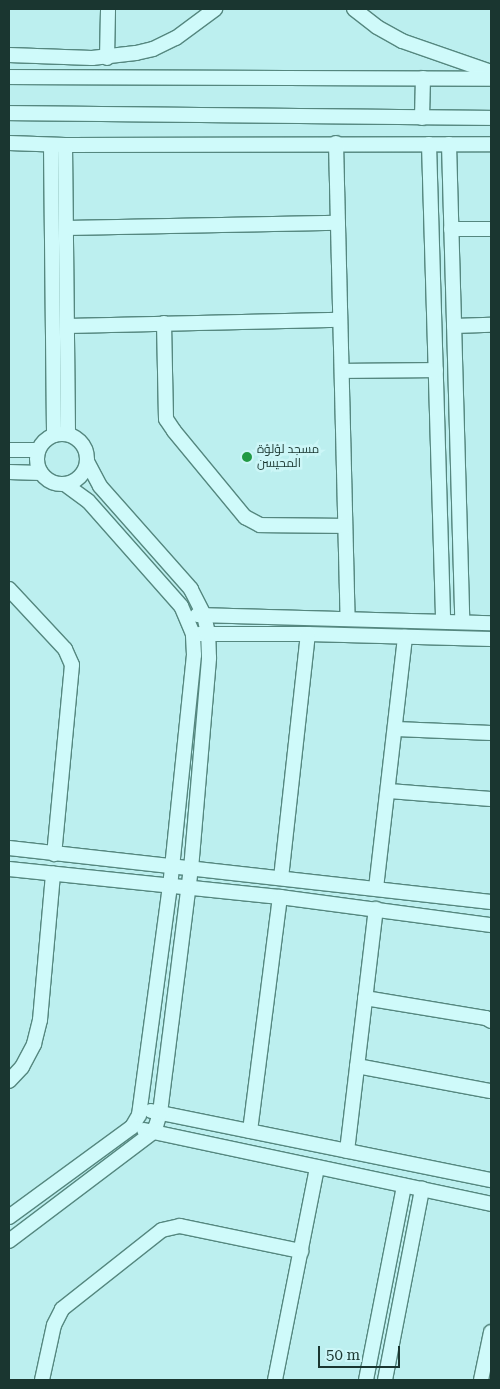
<!DOCTYPE html>
<html>
<head>
<meta charset="utf-8">
<style>
  body { margin:0 }
  #map { position:relative; width:500px; height:1389px; overflow:hidden; background:#bcefef; font-family:"Roboto Serif",Cairo,serif }
  div>[style] { position:absolute }
  [style*='--x'] { left:calc(var(--x)*1px); top:calc(var(--y)*1px); width:calc(var(--w)*1px); rotate:calc(var(--a)*1deg) }
  .roads { filter:drop-shadow(1px 0 #55877f) drop-shadow(-1px 0 #55877f) drop-shadow(0 1px #55877f) drop-shadow(0 -1px #55877f) }
  .minor>* { height:14px; margin:-7px; padding:0 7px; transform-origin:7px; border-radius:7px; background:#cffafa }
  .minor>.ring { margin:-7px; padding:0; box-sizing:content-box; background:none; border:14px solid #cffafa; border-radius:50% }
  .dots>* { width:14px; height:14px; translate:-50% -50%; box-sizing:border-box; border:2px solid #ccf6f7; border-radius:50% }
  span { translate:-50% -50%; white-space:nowrap; text-align:center; line-height:1.15; -webkit-text-stroke:5px #ccf6f7; paint-order:stroke }
  .poi-label { font-size:12px; color:#1a3630 }
  .left { translate:0 -50%; text-align:left }
  .frame { position:absolute; inset:0; border:10px solid #1a3630; pointer-events:none }
  .scale { position:absolute; left:318px; top:1346px; width:82px; height:22px; box-sizing:border-box; border:2px solid #1a3630; border-top:0; padding-left:6px; font-size:15px; line-height:18px; white-space:nowrap; color:#1a3630; -webkit-text-stroke:4px #ccf6f7; paint-order:stroke }
</style>
</head>
<body>
<div id="map">
  <div class="roads">
    <div class="minor">
      <i style="--x:354;--y:9;--w:29;--a:38"></i>
      <i style="--x:377;--y:27;--w:29;--a:29"></i>
      <i style="--x:402;--y:41;--w:94;--a:19.2"></i>
      <i style="--x:9;--y:55;--w:83;--a:2.1"></i>
      <i style="--x:92;--y:58;--w:44;--a:-6.5"></i>
      <i style="--x:136;--y:53;--w:17;--a:-13"></i>
      <i style="--x:153;--y:49;--w:25;--a:-26"></i>
      <i style="--x:176;--y:38;--w:49;--a:-36.6"></i>
      <i style="--x:107;--y:58;--w:49;--a:-88.8"></i>
      <i style="--x:9;--y:77;--w:482;--a:0.2"></i>
      <i style="--x:9;--y:113;--w:482;--a:0.6"></i>
      <i style="--x:422;--y:118;--w:40;--a:-88.6"></i>
      <i style="--x:9;--y:143;--w:56;--a:2"></i>
      <i style="--x:65;--y:145;--w:426;--a:-0.1"></i>
      <i style="--x:336;--y:143;--w:476;--a:88.6"></i>
      <i style="--x:429;--y:144;--w:477;--a:88.3"></i>
      <i style="--x:449;--y:144;--w:478;--a:88.4"></i>
      <i style="--x:51;--y:145;--w:290;--a:89.4"></i>
      <i style="--x:65;--y:145;--w:289;--a:89.4"></i>
      <i style="--x:66;--y:228;--w:272;--a:-1.1"></i>
      <i style="--x:451;--y:229;--w:40;--a:0"></i>
      <i style="--x:164;--y:323;--w:96;--a:88.8"></i>
      <i style="--x:166;--y:419;--w:14;--a:56"></i>
      <i style="--x:174;--y:431;--w:112;--a:50.5"></i>
      <i style="--x:245;--y:517;--w:17;--a:28"></i>
      <i style="--x:260;--y:525;--w:85;--a:0.7"></i>
      <i style="--x:67;--y:326;--w:273;--a:-1.3"></i>
      <i style="--x:454;--y:326;--w:37;--a:-2"></i>
      <i style="--x:342;--y:371;--w:94;--a:-0.6"></i>
      <i class="ring" style="left:37px;top:434px;width:36px;height:36px"></i>
      <i style="--x:9;--y:450;--w:29;--a:0"></i>
      <i style="--x:9;--y:472;--w:32;--a:2"></i>
      <i style="--x:9;--y:589;--w:82;--a:47"></i>
      <i style="--x:65;--y:649;--w:17;--a:66"></i>
      <i style="--x:72;--y:665;--w:190;--a:95.4"></i>
      <i style="--x:197;--y:615;--w:294;--a:1.6"></i>
      <i style="--x:199;--y:634;--w:109;--a:0"></i>
      <i style="--x:308;--y:634;--w:183;--a:1.6"></i>
      <i style="--x:396;--y:729;--w:95;--a:2.4"></i>
      <i style="--x:389;--y:791;--w:102;--a:4.5"></i>
      <i style="--x:9;--y:848;--w:485;--a:6.4"></i>
      <i style="--x:9;--y:869;--w:272;--a:5.9"></i>
      <i style="--x:280;--y:897;--w:213;--a:7.6"></i>
      <i style="--x:281;--y:878;--w:245;--a:-83.7"></i>
      <i style="--x:376;--y:888;--w:253;--a:-83.4"></i>
      <i style="--x:365;--y:998;--w:123;--a:9.4"></i>
      <i style="--x:486;--y:1018;--w:6;--a:31"></i>
      <i style="--x:357;--y:1066;--w:136;--a:10.6"></i>
      <i style="--x:9;--y:1081;--w:19;--a:-47"></i>
      <i style="--x:22;--y:1067;--w:26;--a:-62"></i>
      <i style="--x:34;--y:1044;--w:25;--a:-76"></i>
      <i style="--x:40;--y:1020;--w:147;--a:-84.9"></i>
      <i style="--x:151;--y:1111;--w:347;--a:11.5"></i>
      <i style="--x:144;--y:1130;--w:355;--a:12"></i>
      <i style="--x:250;--y:1131;--w:236;--a:-82.7"></i>
      <i style="--x:347;--y:1151;--w:244;--a:-83.2"></i>
      <i style="--x:9;--y:1217;--w:152;--a:-36.2"></i>
      <i style="--x:132;--y:1127;--w:14;--a:-60"></i>
      <i style="--x:139;--y:1115;--w:230;--a:-82.3"></i>
      <i style="--x:170;--y:887;--w:233;--a:-84.1"></i>
      <i style="--x:194;--y:655;--w:21;--a:-93"></i>
      <i style="--x:193;--y:634;--w:30;--a:-113"></i>
      <i style="--x:181;--y:606;--w:140;--a:-131.5"></i>
      <i style="--x:88;--y:501;--w:29;--a:-144"></i>
      <i style="--x:9;--y:1241;--w:181;--a:-37.1"></i>
      <i style="--x:153;--y:1132;--w:7;--a:-63"></i>
      <i style="--x:156;--y:1126;--w:14;--a:-73"></i>
      <i style="--x:160;--y:1113;--w:246;--a:-82.8"></i>
      <i style="--x:191;--y:869;--w:212;--a:-85.1"></i>
      <i style="--x:209;--y:658;--w:25;--a:-92"></i>
      <i style="--x:208;--y:633;--w:18;--a:-103"></i>
      <i style="--x:204;--y:615;--w:29;--a:-117"></i>
      <i style="--x:191;--y:589;--w:137;--a:-131.5"></i>
      <i style="--x:100;--y:486;--w:27;--a:-118"></i>
      <i style="--x:42;--y:1380;--w:56;--a:-77.7"></i>
      <i style="--x:54;--y:1325;--w:18;--a:-63"></i>
      <i style="--x:62;--y:1309;--w:127;--a:-38.3"></i>
      <i style="--x:162;--y:1230;--w:18;--a:-13"></i>
      <i style="--x:180;--y:1226;--w:124;--a:11.7"></i>
      <i style="--x:275;--y:1380;--w:217;--a:-78.8"></i>
      <i style="--x:366;--y:1380;--w:198;--a:-78.9"></i>
      <i style="--x:385;--y:1380;--w:195;--a:-79"></i>
      <i style="--x:481;--y:1380;--w:49;--a:-78.2"></i>
    </div>
  </div>
  <div class="dots">
    <i style="left:247px;top:457px;background:#294"></i>
  </div>
  <div class="poi-label">
    <span class="left" style="left:257px;top:457px">مسجد لؤلؤة<br>المحيسن</span>
  </div>
  <div class="frame"></div>
  <div class="scale">50 m</div>
</div>
</body>
</html>
